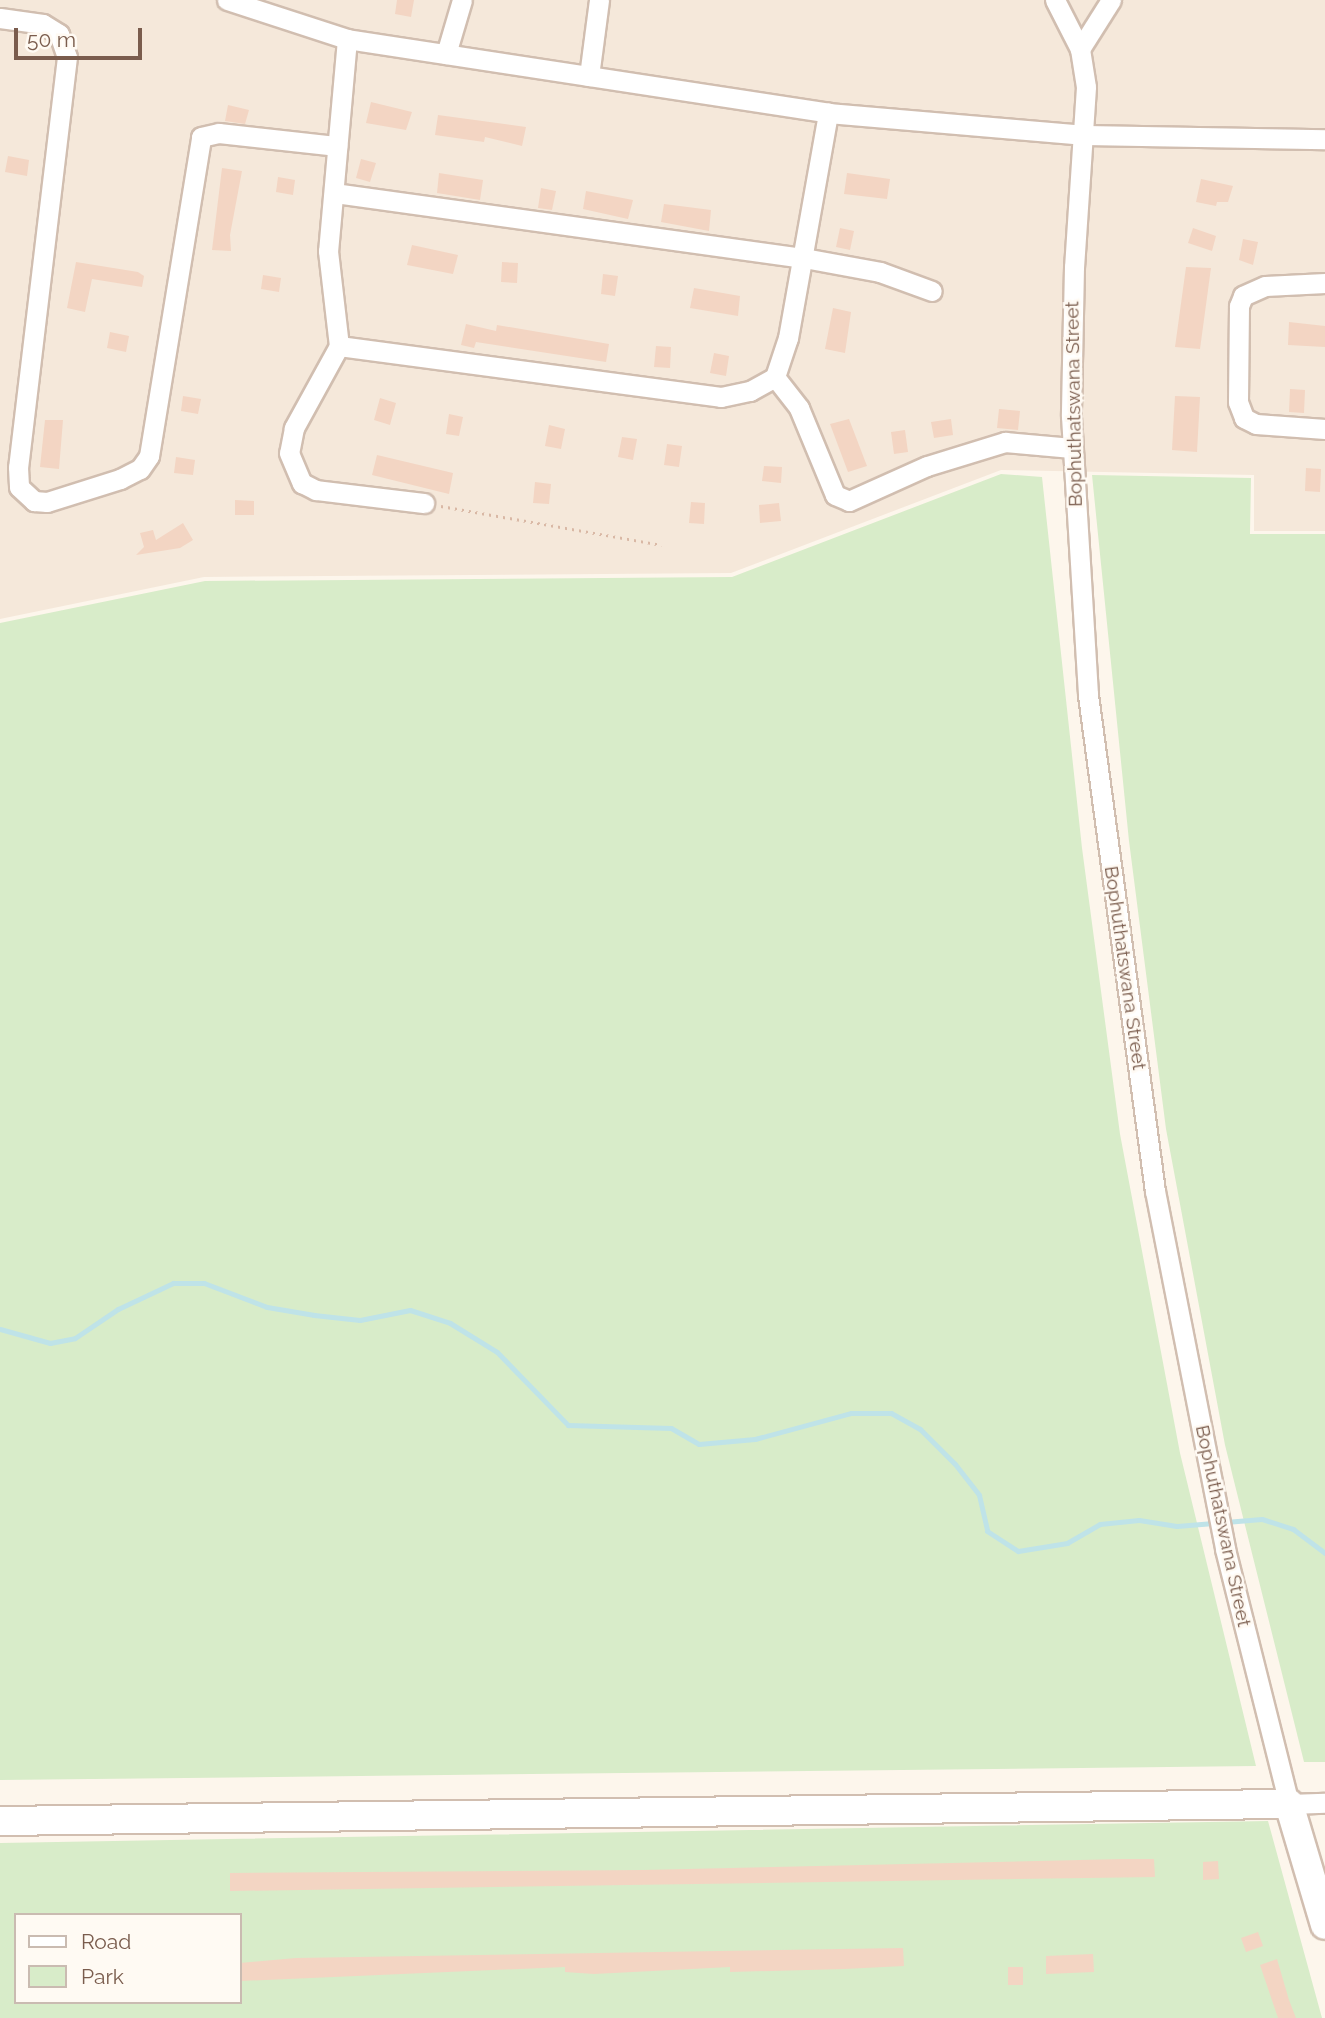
<!DOCTYPE html>
<html>
<head>
<meta charset="utf-8">
<style>
  body { margin:0 }
  #map { position:relative; width:1325px; height:2018px; overflow:hidden; background:#fdf6ec; font-family:Raleway,sans-serif }
  div>[style] { position:absolute }
  [style*='--x'] { left:calc(var(--x)*1px); top:calc(var(--y)*1px); width:calc(var(--w)*1px); rotate:calc(var(--a)*1deg) }
  .residential>* { inset:0; background:#f5e8da }
  .green>* { inset:0; background:#d8ecc9 }
  .stream>* { height:5px; margin:-2.5px; padding:0 2.5px; transform-origin:2.5px; border-radius:2.5px; background:#bfe3e8 }
  .building>* { inset:0; background:#f3d5c3 }
  .path>* { height:2.5px; margin-top:-1.25px; transform-origin:0; background:repeating-linear-gradient(90deg,#d9b8a5 0 2px,transparent 0 7px) }
  .roads { filter:drop-shadow(2px 0 #d1beb0) drop-shadow(-2px 0 #d1beb0) drop-shadow(0 2px #d1beb0) drop-shadow(0 -2px #d1beb0) }
  .street>* { height:19px; margin:-9.5px; padding:0 9.5px; transform-origin:9.5px; border-radius:9.5px; background:#fff }
  .secondary>* { height:28px; margin:-14px; padding:0 14px; transform-origin:14px; border-radius:14px; background:#fff }
  span { translate:-50% -50%; white-space:nowrap; text-align:center; line-height:1.15; -webkit-text-stroke:5px #fffaf3; paint-order:stroke }
  .street-label { font-size:19px; color:#7a5c4d }
  .legend { position:absolute; left:14px; top:1913px; width:228px; height:91px; box-sizing:border-box; background:#fffaf3; border:2px solid #cabbb1; margin:0; padding:9px 12px; list-style:none; font-size:21px; color:#7a5c4d }
  .legend li { display:flex; align-items:center; gap:14px; height:35px }
  .legend b { width:35px; border:2px solid #cabbb1 }
  .scale { position:absolute; left:14px; top:28px; width:128px; height:32px; box-sizing:border-box; border:4px solid #7a5c4d; border-top:0; padding-left:9px; font-size:21px; line-height:24px; white-space:nowrap; color:#7a5c4d; -webkit-text-stroke:5px #fffaf3; paint-order:stroke }
</style>
</head>
<body>
<div id="map">
  <div class="residential">
    <i style="clip-path:polygon(0 0,1325px 0,1325px 531px,1254px 531px,1254px 475px,1001px 470px,731px 573px,204px 577px,0 619px)"></i>
  </div>
  <div class="green">
    <i style="clip-path:polygon(1001px 474px,1042px 477px,1082px 848px,1120px 1134px,1180px 1453px,1256px 1766px,0 1780px,0 623px,205px 581px,732px 577px)"></i>
    <i style="clip-path:polygon(1092px 475px,1251px 478px,1250px 534px,1325px 534px,1325px 1762px,1304px 1762px,1225px 1445px,1166px 1129px,1129px 841px)"></i>
    <i style="clip-path:polygon(evenodd,1268px 1821px,1322px 2018px,0 2018px,0 1843px,1268px 1821px,16px 1915px,240px 1915px,240px 2002px,16px 2002px,16px 1915px)"></i>
  </div>
  <div class="stream">
    <i style="--x:0;--y:1329;--w:52;--a:15.6"></i>
    <i style="--x:50;--y:1343;--w:25;--a:-11"></i>
    <i style="--x:75;--y:1338;--w:52;--a:-34"></i>
    <i style="--x:118;--y:1309;--w:61;--a:-25.3"></i>
    <i style="--x:173;--y:1283;--w:31;--a:0"></i>
    <i style="--x:204;--y:1283;--w:67;--a:20.9"></i>
    <i style="--x:267;--y:1307;--w:48;--a:9.7"></i>
    <i style="--x:314;--y:1315;--w:46;--a:6.2"></i>
    <i style="--x:360;--y:1320;--w:51;--a:-11.3"></i>
    <i style="--x:410;--y:1310;--w:42;--a:18"></i>
    <i style="--x:450;--y:1323;--w:55;--a:31.7"></i>
    <i style="--x:497;--y:1352;--w:102;--a:45.8"></i>
    <i style="--x:568;--y:1425;--w:103;--a:1.7"></i>
    <i style="--x:671;--y:1428;--w:32;--a:30"></i>
    <i style="--x:699;--y:1444;--w:56;--a:-5.1"></i>
    <i style="--x:755;--y:1439;--w:99;--a:-15.2"></i>
    <i style="--x:851;--y:1413;--w:40;--a:0"></i>
    <i style="--x:891;--y:1413;--w:33;--a:29"></i>
    <i style="--x:920;--y:1429;--w:49;--a:45"></i>
    <i style="--x:955;--y:1464;--w:39;--a:52"></i>
    <i style="--x:979;--y:1495;--w:37;--a:77"></i>
    <i style="--x:987;--y:1531;--w:37;--a:33"></i>
    <i style="--x:1018;--y:1551;--w:50;--a:-9.3"></i>
    <i style="--x:1067;--y:1543;--w:38;--a:-30"></i>
    <i style="--x:1100;--y:1524;--w:39;--a:-6"></i>
    <i style="--x:1139;--y:1520;--w:38;--a:9"></i>
    <i style="--x:1177;--y:1526;--w:85;--a:-4.7"></i>
    <i style="--x:1262;--y:1519;--w:33;--a:18"></i>
    <i style="--x:1293;--y:1529;--w:40;--a:37"></i>
  </div>
  <div class="building">
    <i style="clip-path:polygon(397px 0,414px 0,411px 17px,395px 14px)"></i>
    <i style="clip-path:polygon(371px 102px,412px 112px,406px 130px,366px 123px)"></i>
    <i style="clip-path:polygon(228px 105px,249px 110px,245px 124px,225px 121px)"></i>
    <i style="clip-path:polygon(438px 115px,526px 127px,522px 146px,485px 137px,484px 142px,435px 135px)"></i>
    <i style="clip-path:polygon(8px 156px,29px 160px,27px 176px,5px 172px)"></i>
    <i style="clip-path:polygon(361px 159px,376px 163px,370px 182px,356px 178px)"></i>
    <i style="clip-path:polygon(222px 168px,242px 171px,230px 235px,231px 251px,212px 250px)"></i>
    <i style="clip-path:polygon(439px 173px,483px 180px,480px 200px,437px 193px)"></i>
    <i style="clip-path:polygon(847px 173px,890px 179px,887px 199px,844px 194px)"></i>
    <i style="clip-path:polygon(278px 177px,295px 180px,293px 195px,276px 192px)"></i>
    <i style="clip-path:polygon(1201px 179px,1233px 186px,1228px 202px,1217px 202px,1216px 206px,1196px 202px)"></i>
    <i style="clip-path:polygon(541px 188px,556px 191px,552px 210px,538px 208px)"></i>
    <i style="clip-path:polygon(586px 191px,633px 200px,628px 219px,583px 209px)"></i>
    <i style="clip-path:polygon(664px 204px,711px 210px,709px 231px,661px 222px)"></i>
    <i style="clip-path:polygon(840px 228px,854px 231px,850px 250px,836px 247px)"></i>
    <i style="clip-path:polygon(1193px 228px,1216px 236px,1212px 251px,1188px 243px)"></i>
    <i style="clip-path:polygon(1243px 239px,1258px 242px,1253px 265px,1239px 260px)"></i>
    <i style="clip-path:polygon(412px 245px,458px 255px,453px 274px,407px 265px)"></i>
    <i style="clip-path:polygon(76px 262px,138px 272px,144px 276px,142px 287px,92px 279px,85px 312px,67px 308px)"></i>
    <i style="clip-path:polygon(502px 262px,518px 263px,517px 283px,501px 282px)"></i>
    <i style="clip-path:polygon(1186px 267px,1211px 268px,1200px 349px,1175px 347px)"></i>
    <i style="clip-path:polygon(603px 274px,618px 276px,615px 296px,601px 294px)"></i>
    <i style="clip-path:polygon(263px 275px,281px 278px,279px 292px,261px 289px)"></i>
    <i style="clip-path:polygon(694px 288px,740px 296px,738px 316px,690px 308px)"></i>
    <i style="clip-path:polygon(833px 308px,851px 312px,845px 353px,825px 349px)"></i>
    <i style="clip-path:polygon(1289px 322px,1325px 326px,1325px 347px,1288px 345px)"></i>
    <i style="clip-path:polygon(466px 324px,496px 331px,497px 325px,609px 344px,606px 362px,476px 342px,474px 348px,461px 345px)"></i>
    <i style="clip-path:polygon(110px 332px,129px 336px,126px 352px,107px 348px)"></i>
    <i style="clip-path:polygon(656px 346px,671px 347px,670px 368px,654px 367px)"></i>
    <i style="clip-path:polygon(714px 353px,729px 356px,726px 376px,710px 373px)"></i>
    <i style="clip-path:polygon(1290px 389px,1305px 390px,1304px 413px,1289px 412px)"></i>
    <i style="clip-path:polygon(183px 396px,201px 399px,198px 414px,181px 411px)"></i>
    <i style="clip-path:polygon(1175px 396px,1200px 397px,1197px 452px,1172px 450px)"></i>
    <i style="clip-path:polygon(380px 398px,396px 403px,390px 425px,374px 420px)"></i>
    <i style="clip-path:polygon(999px 409px,1020px 411px,1018px 430px,997px 428px)"></i>
    <i style="clip-path:polygon(449px 414px,463px 417px,459px 436px,446px 434px)"></i>
    <i style="clip-path:polygon(849px 419px,867px 466px,848px 472px,830px 424px)"></i>
    <i style="clip-path:polygon(951px 419px,953px 435px,934px 438px,931px 422px)"></i>
    <i style="clip-path:polygon(45px 420px,63px 420px,59px 469px,40px 467px)"></i>
    <i style="clip-path:polygon(549px 425px,565px 429px,561px 449px,545px 446px)"></i>
    <i style="clip-path:polygon(905px 430px,908px 452px,894px 454px,891px 432px)"></i>
    <i style="clip-path:polygon(622px 437px,637px 439px,633px 460px,618px 457px)"></i>
    <i style="clip-path:polygon(667px 444px,682px 446px,679px 467px,664px 465px)"></i>
    <i style="clip-path:polygon(377px 455px,453px 473px,449px 494px,372px 475px)"></i>
    <i style="clip-path:polygon(176px 457px,195px 460px,193px 475px,174px 473px)"></i>
    <i style="clip-path:polygon(764px 466px,782px 467px,781px 483px,762px 481px)"></i>
    <i style="clip-path:polygon(1306px 468px,1321px 469px,1320px 492px,1305px 491px)"></i>
    <i style="clip-path:polygon(535px 482px,551px 484px,549px 504px,533px 503px)"></i>
    <i style="clip-path:polygon(235px 500px,254px 501px,254px 515px,235px 515px)"></i>
    <i style="clip-path:polygon(691px 502px,705px 503px,704px 524px,689px 523px)"></i>
    <i style="clip-path:polygon(779px 503px,781px 521px,760px 523px,759px 505px)"></i>
    <i style="clip-path:polygon(183px 523px,193px 540px,180px 548px,136px 555px,144px 547px,140px 533px,153px 530px,156px 540px)"></i>
    <i style="clip-path:polygon(1122px 1859px,1154px 1859px,1155px 1877px,230px 1891px,230px 1873px,643px 1870px)"></i>
    <i style="clip-path:polygon(1218px 1861px,1219px 1879px,1203px 1880px,1203px 1862px)"></i>
    <i style="clip-path:polygon(1258px 1932px,1263px 1946px,1246px 1952px,1241px 1938px)"></i>
    <i style="clip-path:polygon(903px 1948px,904px 1966px,844px 1969px,730px 1972px,730px 1967px,594px 1974px,565px 1972px,565px 1967px,240px 1981px,240px 1963px,296px 1958px)"></i>
    <i style="clip-path:polygon(1093px 1954px,1094px 1972px,1046px 1974px,1046px 1956px)"></i>
    <i style="clip-path:polygon(1277px 1959px,1289px 2000px,1296px 2018px,1278px 2018px,1260px 1965px)"></i>
    <i style="clip-path:polygon(1008px 1967px,1023px 1967px,1023px 1985px,1008px 1985px)"></i>
  </div>
  <div class="path">
    <i style="--x:441;--y:506;--w:224;--a:10"></i>
  </div>
  <div class="roads">
    <div class="street">
      <i style="--x:227;--y:0;--w:126;--a:18"></i>
      <i style="--x:347;--y:39;--w:487;--a:8.7"></i>
      <i style="--x:828;--y:113;--w:258;--a:4.9"></i>
      <i style="--x:1085;--y:135;--w:240;--a:1"></i>
      <i style="--x:1055;--y:0;--w:55;--a:63"></i>
      <i style="--x:1080;--y:49;--w:38;--a:81"></i>
      <i style="--x:1086;--y:87;--w:180;--a:93.8"></i>
      <i style="--x:1074;--y:267;--w:149;--a:91.2"></i>
      <i style="--x:1071;--y:416;--w:280;--a:86.5"></i>
      <i style="--x:1088;--y:695;--w:501;--a:82.31"></i>
      <i style="--x:1155;--y:1191;--w:365;--a:78.9"></i>
      <i style="--x:1225;--y:1549;--w:263;--a:75.9"></i>
      <i style="--x:1289;--y:1804;--w:36;--a:-2"></i>
      <i style="--x:0;--y:18;--w:43;--a:7.9"></i>
      <i style="--x:43;--y:24;--w:19;--a:32"></i>
      <i style="--x:59;--y:34;--w:24;--a:71"></i>
      <i style="--x:67;--y:57;--w:413;--a:96.8"></i>
      <i style="--x:18;--y:467;--w:20;--a:87"></i>
      <i style="--x:19;--y:487;--w:21;--a:43"></i>
      <i style="--x:34;--y:501;--w:13;--a:4"></i>
      <i style="--x:47;--y:502;--w:77;--a:-17.5"></i>
      <i style="--x:120;--y:479;--w:22;--a:-27"></i>
      <i style="--x:140;--y:469;--w:16;--a:-55"></i>
      <i style="--x:149;--y:456;--w:323;--a:-80.7"></i>
      <i style="--x:201;--y:137;--w:18;--a:-13"></i>
      <i style="--x:219;--y:133;--w:119;--a:6.3"></i>
      <i style="--x:347;--y:39;--w:213;--a:95.1"></i>
      <i style="--x:328;--y:251;--w:96;--a:83.4"></i>
      <i style="--x:339;--y:346;--w:94;--a:118.8"></i>
      <i style="--x:294;--y:428;--w:25;--a:101"></i>
      <i style="--x:289;--y:453;--w:33;--a:67"></i>
      <i style="--x:302;--y:483;--w:16;--a:27"></i>
      <i style="--x:316;--y:490;--w:109;--a:6.9"></i>
      <i style="--x:1080;--y:49;--w:58;--a:-57.7"></i>
      <i style="--x:446;--y:54;--w:56;--a:-73.5"></i>
      <i style="--x:589;--y:76;--w:77;--a:-82.5"></i>
      <i style="--x:334;--y:193;--w:474;--a:7.9"></i>
      <i style="--x:804;--y:258;--w:77;--a:10.4"></i>
      <i style="--x:880;--y:272;--w:55;--a:20.1"></i>
      <i style="--x:1325;--y:283;--w:60;--a:177.1"></i>
      <i style="--x:1265;--y:286;--w:24;--a:156"></i>
      <i style="--x:1243;--y:296;--w:11;--a:112"></i>
      <i style="--x:1239;--y:306;--w:96;--a:90.6"></i>
      <i style="--x:1238;--y:402;--w:17;--a:69"></i>
      <i style="--x:1244;--y:418;--w:13;--a:27"></i>
      <i style="--x:1256;--y:424;--w:69;--a:4.1"></i>
      <i style="--x:339;--y:346;--w:385;--a:7.6"></i>
      <i style="--x:721;--y:397;--w:30;--a:-12"></i>
      <i style="--x:750;--y:391;--w:29;--a:-29"></i>
      <i style="--x:775;--y:377;--w:41;--a:-71.6"></i>
      <i style="--x:788;--y:338;--w:229;--a:-79.9"></i>
      <i style="--x:775;--y:377;--w:39;--a:52"></i>
      <i style="--x:799;--y:408;--w:94;--a:67.5"></i>
      <i style="--x:835;--y:495;--w:15;--a:23"></i>
      <i style="--x:849;--y:501;--w:85;--a:-24.2"></i>
      <i style="--x:927;--y:466;--w:82;--a:-17.1"></i>
      <i style="--x:1005;--y:442;--w:67;--a:5.1"></i>
    </div>
    <div class="secondary">
      <i style="--x:0;--y:1821;--w:1289;--a:-0.76"></i>
      <i style="--x:1289;--y:1804;--w:126;--a:73.4"></i>
    </div>
  </div>
  <div class="street-label">
    <span style="left:1074px;top:404px;rotate:-91deg">Bophuthatswana Street</span>
    <span style="left:1125px;top:968px;rotate:82deg">Bophuthatswana Street</span>
    <span style="left:1223px;top:1526px;rotate:78deg">Bophuthatswana Street</span>
  </div>
  <ul class="legend">
  <li><b style="height:9px;background:#fff"></b>Road</li>
  <li><b style="height:19px;background:#d8ecc9"></b>Park</li>
  </ul>
  <div class="scale">50 m</div>
</div>
</body>
</html>
